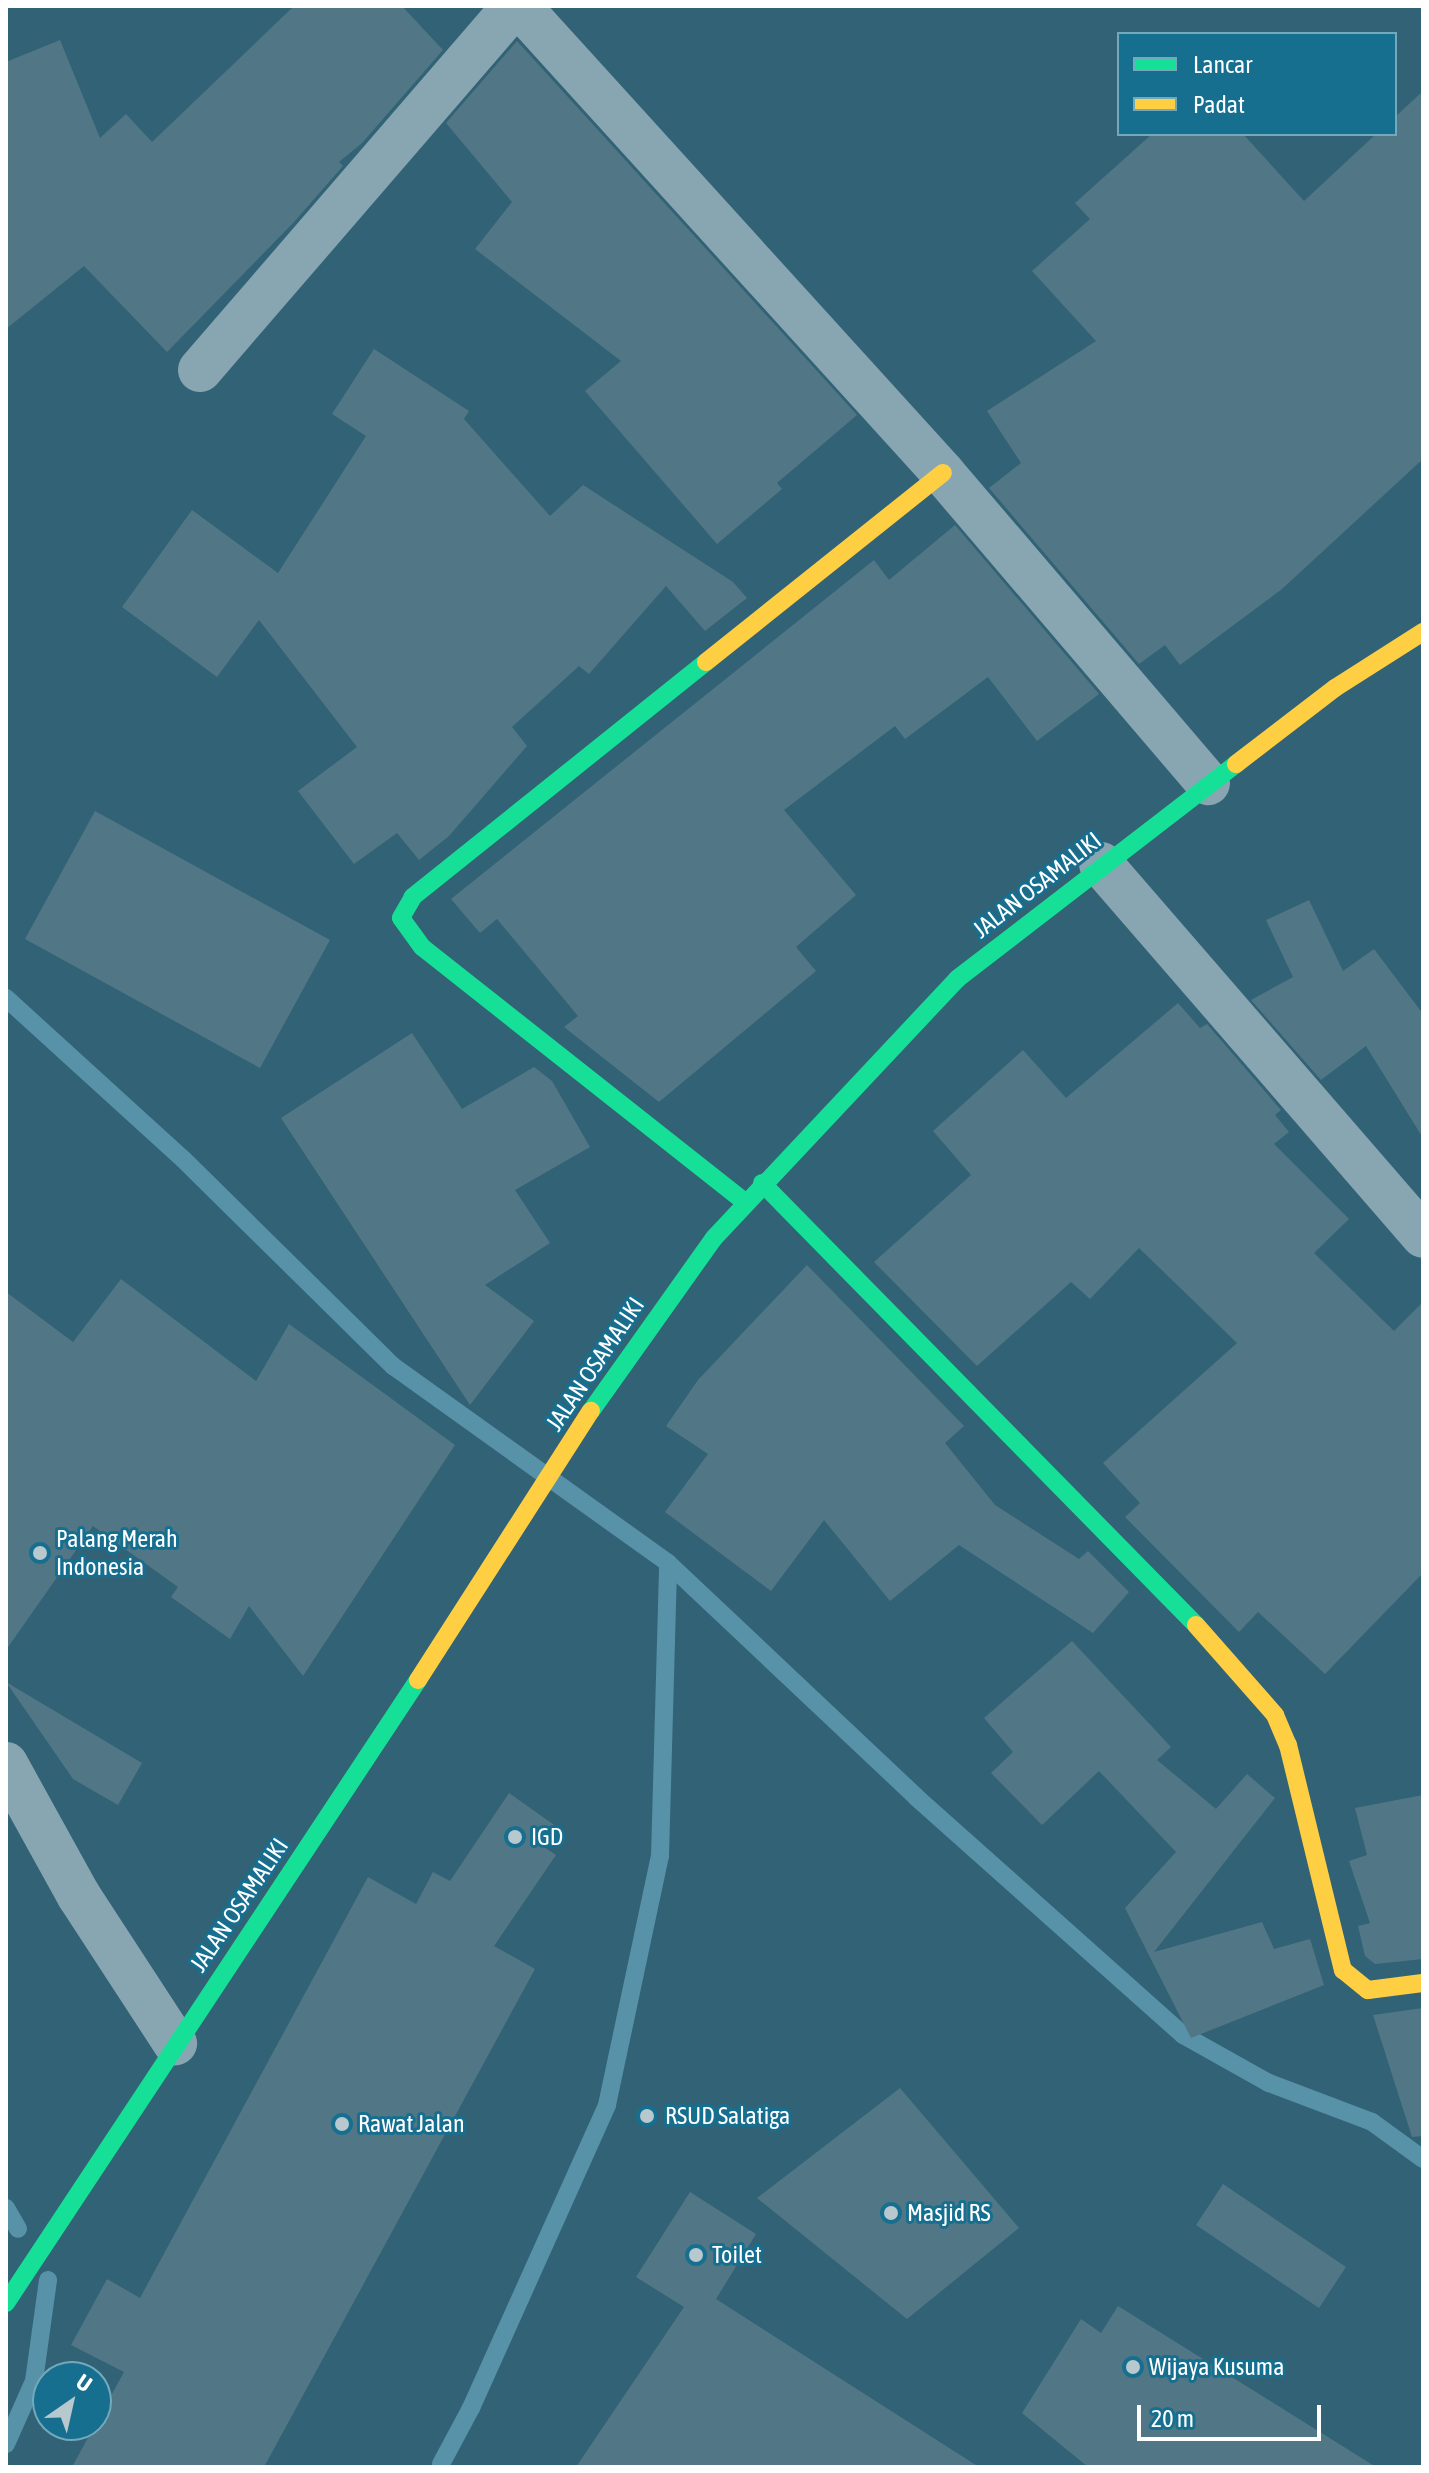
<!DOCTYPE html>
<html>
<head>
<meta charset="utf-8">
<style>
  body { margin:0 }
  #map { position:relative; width:1429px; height:2473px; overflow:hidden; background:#326275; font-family:"Asap Condensed",sans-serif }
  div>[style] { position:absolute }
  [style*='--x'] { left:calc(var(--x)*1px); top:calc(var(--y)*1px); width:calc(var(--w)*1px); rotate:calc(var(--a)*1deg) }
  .stream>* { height:18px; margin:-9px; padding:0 9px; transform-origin:9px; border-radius:9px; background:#5792a8 }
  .building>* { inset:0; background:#517786 }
  .street>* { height:44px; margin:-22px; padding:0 22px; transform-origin:22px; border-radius:22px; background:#87a6b1 }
  .fast>* { height:18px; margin:-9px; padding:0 9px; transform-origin:9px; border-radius:9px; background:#16e098 }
  .slow>* { height:18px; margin:-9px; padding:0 9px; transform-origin:9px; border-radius:9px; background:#ffcf43 }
  .dots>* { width:22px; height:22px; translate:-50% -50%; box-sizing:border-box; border:4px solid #176f90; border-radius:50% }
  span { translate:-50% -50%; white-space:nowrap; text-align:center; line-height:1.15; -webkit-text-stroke:6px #176f90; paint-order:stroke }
  .street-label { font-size:24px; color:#fff }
  .poi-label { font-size:24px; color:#fff }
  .left { translate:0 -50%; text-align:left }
  .frame { position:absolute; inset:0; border:8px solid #fff; pointer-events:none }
  .legend { position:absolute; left:1117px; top:32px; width:280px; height:104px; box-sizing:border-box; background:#176f90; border:2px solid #74a9bc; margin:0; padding:10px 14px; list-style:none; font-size:24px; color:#fff }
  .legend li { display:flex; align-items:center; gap:16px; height:40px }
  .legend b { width:40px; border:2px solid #74a9bc }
  .north { position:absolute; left:32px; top:2361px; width:80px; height:80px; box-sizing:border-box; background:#176f90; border:2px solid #74a9bc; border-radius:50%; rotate:34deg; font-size:22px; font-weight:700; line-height:32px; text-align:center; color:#fff }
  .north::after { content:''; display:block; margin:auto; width:28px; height:36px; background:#b7c8cf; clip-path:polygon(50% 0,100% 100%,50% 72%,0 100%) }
  .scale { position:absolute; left:1137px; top:2405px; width:184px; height:36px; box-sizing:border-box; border:4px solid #fff; border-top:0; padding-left:10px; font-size:24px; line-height:28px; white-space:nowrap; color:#fff; -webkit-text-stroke:6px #176f90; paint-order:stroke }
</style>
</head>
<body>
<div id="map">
  <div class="stream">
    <i style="--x:6;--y:998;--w:239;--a:42.3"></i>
    <i style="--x:183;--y:1159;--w:295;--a:44.6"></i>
    <i style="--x:393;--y:1366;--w:338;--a:35.6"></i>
    <i style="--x:668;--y:1563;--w:341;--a:43.3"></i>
    <i style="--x:916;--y:1797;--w:358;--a:41.7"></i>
    <i style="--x:1183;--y:2035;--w:98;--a:29.2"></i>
    <i style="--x:1269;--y:2083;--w:110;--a:20.7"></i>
    <i style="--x:1372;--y:2122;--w:63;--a:36"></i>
    <i style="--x:6;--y:2208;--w:24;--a:60"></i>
    <i style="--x:6;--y:2444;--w:69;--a:-66"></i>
    <i style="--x:34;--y:2381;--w:102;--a:-82.1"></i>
    <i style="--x:441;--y:2464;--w:64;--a:-61.8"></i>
    <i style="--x:471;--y:2408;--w:332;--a:-65.8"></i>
    <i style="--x:607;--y:2105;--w:255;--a:-78"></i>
    <i style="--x:660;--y:1856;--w:293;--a:-88.4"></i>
  </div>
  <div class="building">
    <i style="clip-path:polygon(294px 6px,402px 6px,443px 50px,362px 143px,339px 162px,343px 166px,294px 222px,167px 352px,84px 266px,6px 329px,6px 62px,60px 40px,100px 138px,126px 114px,152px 142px)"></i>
    <i style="clip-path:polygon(517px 41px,857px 415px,777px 483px,782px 489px,717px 544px,585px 391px,621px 361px,475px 249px,512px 202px,446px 123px)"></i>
    <i style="clip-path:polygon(1423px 91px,1423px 459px,1282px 589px,1180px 665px,1165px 645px,1139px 664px,989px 488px,1021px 463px,987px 411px,1096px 341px,1032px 271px,1090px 219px,1075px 203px,1152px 134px,1243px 134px,1304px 201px,1376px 134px,1395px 134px,1395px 117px)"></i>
    <i style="clip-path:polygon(374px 349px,469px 411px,464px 419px,550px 516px,583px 485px,733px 582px,747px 598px,705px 631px,666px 586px,589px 674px,579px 666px,512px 727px,527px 746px,449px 836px,419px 860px,397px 833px,354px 864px,298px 791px,357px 747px,259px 620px,217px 677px,122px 607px,192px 510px,278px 573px,366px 436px,332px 414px)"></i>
    <i style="clip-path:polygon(955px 525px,1099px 694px,1037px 741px,988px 677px,905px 739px,895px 726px,784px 810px,856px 895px,796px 947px,816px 971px,659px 1102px,564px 1027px,578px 1016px,497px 919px,480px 933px,451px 899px,874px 560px,889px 580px)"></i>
    <i style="clip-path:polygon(95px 811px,330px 940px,260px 1068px,25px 939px)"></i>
    <i style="clip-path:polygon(1309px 900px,1343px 971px,1374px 949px,1423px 1014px,1423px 1138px,1366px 1046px,1321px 1080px,1251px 1000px,1293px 977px,1266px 920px)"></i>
    <i style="clip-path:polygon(1178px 1003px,1200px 1028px,1207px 1024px,1281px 1110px,1275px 1115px,1289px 1132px,1274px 1144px,1349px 1219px,1314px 1253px,1394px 1331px,1423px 1302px,1423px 1573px,1325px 1674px,1258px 1612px,1239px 1632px,1125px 1517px,1140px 1503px,1103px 1463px,1237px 1343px,1139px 1248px,1090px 1299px,1071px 1282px,977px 1366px,874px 1262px,971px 1175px,933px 1131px,1023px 1050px,1066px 1098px)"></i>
    <i style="clip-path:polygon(412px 1033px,462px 1109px,534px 1067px,552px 1081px,590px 1147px,515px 1190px,550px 1243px,485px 1285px,534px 1321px,470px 1405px,281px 1118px)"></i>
    <i style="clip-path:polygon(807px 1265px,964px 1426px,945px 1443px,995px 1505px,1079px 1559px,1088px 1551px,1129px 1592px,1093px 1633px,959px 1545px,890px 1601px,824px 1520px,771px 1591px,665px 1512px,708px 1454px,666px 1426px,698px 1380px)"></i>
    <i style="clip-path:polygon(121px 1279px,256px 1381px,289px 1324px,455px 1445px,303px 1676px,249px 1606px,230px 1639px,171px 1597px,178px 1587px,93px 1526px,6px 1650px,6px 1292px,73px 1342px)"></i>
    <i style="clip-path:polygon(1072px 1641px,1171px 1747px,1157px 1760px,1216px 1809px,1247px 1774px,1275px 1798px,1154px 1952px,1262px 1922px,1274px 1949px,1310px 1939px,1324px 1985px,1191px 2038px,1125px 1908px,1176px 1852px,1099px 1771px,1042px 1825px,991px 1773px,1013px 1752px,984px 1718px)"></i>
    <i style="clip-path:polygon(6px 1682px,142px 1763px,118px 1805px,73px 1779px)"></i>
    <i style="clip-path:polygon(509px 1793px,557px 1827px,544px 1847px,556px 1855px,494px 1946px,535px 1969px,264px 2467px,72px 2467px,124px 2372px,71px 2345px,107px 2279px,140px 2298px,368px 1877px,416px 1904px,433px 1872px,450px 1881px)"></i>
    <i style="clip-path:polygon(1423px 1795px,1423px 1959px,1375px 1964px,1365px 1956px,1358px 1926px,1370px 1923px,1349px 1861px,1367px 1855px,1355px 1808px)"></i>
    <i style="clip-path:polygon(1423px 2008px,1423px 2136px,1412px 2137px,1373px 2015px)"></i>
    <i style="clip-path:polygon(900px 2088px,1019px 2228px,907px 2319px,757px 2198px)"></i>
    <i style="clip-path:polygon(1223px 2184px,1346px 2267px,1319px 2308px,1196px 2225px)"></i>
    <i style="clip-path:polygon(690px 2192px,756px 2234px,716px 2299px,979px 2467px,576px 2467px,684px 2307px,636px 2277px)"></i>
    <i style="clip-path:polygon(1118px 2306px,1376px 2467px,1088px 2467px,1022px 2413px,1081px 2319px,1101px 2333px)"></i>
  </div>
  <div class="street">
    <i style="--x:519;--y:6;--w:631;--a:47.76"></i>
    <i style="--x:943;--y:473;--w:408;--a:49.5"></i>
    <i style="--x:200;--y:370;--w:481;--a:-49.2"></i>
    <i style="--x:1101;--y:864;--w:492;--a:49.1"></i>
    <i style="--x:6;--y:1764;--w:151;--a:61.1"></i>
    <i style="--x:79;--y:1896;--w:176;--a:56.9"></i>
  </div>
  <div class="fast">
    <i style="--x:706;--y:662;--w:376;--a:141.3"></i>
    <i style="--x:413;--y:897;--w:24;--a:120"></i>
    <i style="--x:401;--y:918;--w:36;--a:54"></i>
    <i style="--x:422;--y:947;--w:412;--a:38.3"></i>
    <i style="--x:762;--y:1183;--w:619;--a:45.52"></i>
    <i style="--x:591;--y:1411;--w:212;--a:-54.6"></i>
    <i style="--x:714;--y:1238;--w:355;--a:-46.8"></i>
    <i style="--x:957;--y:979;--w:352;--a:-37.6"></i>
    <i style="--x:6;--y:2303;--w:747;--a:-56.52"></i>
  </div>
  <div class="slow">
    <i style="--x:706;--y:662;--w:303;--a:-38.6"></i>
    <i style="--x:1236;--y:764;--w:125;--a:-37.5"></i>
    <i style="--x:1335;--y:688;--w:104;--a:-32.5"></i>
    <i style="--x:1196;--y:1625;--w:120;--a:48.7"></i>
    <i style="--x:1275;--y:1715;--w:33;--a:67"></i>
    <i style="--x:1288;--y:1745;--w:232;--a:76.3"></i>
    <i style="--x:1343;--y:1970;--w:32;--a:39"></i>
    <i style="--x:1368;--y:1990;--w:55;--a:-7.3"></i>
    <i style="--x:418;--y:1680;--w:320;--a:-57.3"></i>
  </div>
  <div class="dots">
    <i style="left:40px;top:1553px;background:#b7c8cf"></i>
    <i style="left:515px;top:1837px;background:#b7c8cf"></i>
    <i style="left:647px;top:2116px;background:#b7c8cf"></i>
    <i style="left:342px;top:2124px;background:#b7c8cf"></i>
    <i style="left:891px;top:2213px;background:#b7c8cf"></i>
    <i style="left:696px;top:2255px;background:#b7c8cf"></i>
    <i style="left:1133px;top:2367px;background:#b7c8cf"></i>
  </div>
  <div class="street-label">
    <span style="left:1037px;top:885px;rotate:-38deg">JALAN OSAMALIKI</span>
    <span style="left:595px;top:1364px;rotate:-56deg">JALAN OSAMALIKI</span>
    <span style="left:239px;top:1905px;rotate:-56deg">JALAN OSAMALIKI</span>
  </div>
  <div class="poi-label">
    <span class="left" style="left:56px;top:1553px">Palang Merah<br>Indonesia</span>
    <span class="left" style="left:531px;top:1837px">IGD</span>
    <span class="left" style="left:665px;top:2116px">RSUD Salatiga</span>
    <span class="left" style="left:358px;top:2124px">Rawat Jalan</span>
    <span class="left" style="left:907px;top:2213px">Masjid RS</span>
    <span class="left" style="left:712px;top:2255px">Toilet</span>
    <span class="left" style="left:1149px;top:2367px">Wijaya Kusuma</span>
  </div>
  <div class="frame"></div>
  <ul class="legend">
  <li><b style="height:10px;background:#16e098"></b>Lancar</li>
  <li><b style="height:10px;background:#ffcf43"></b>Padat</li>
  </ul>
  <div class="north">U</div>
  <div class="scale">20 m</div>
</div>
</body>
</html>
